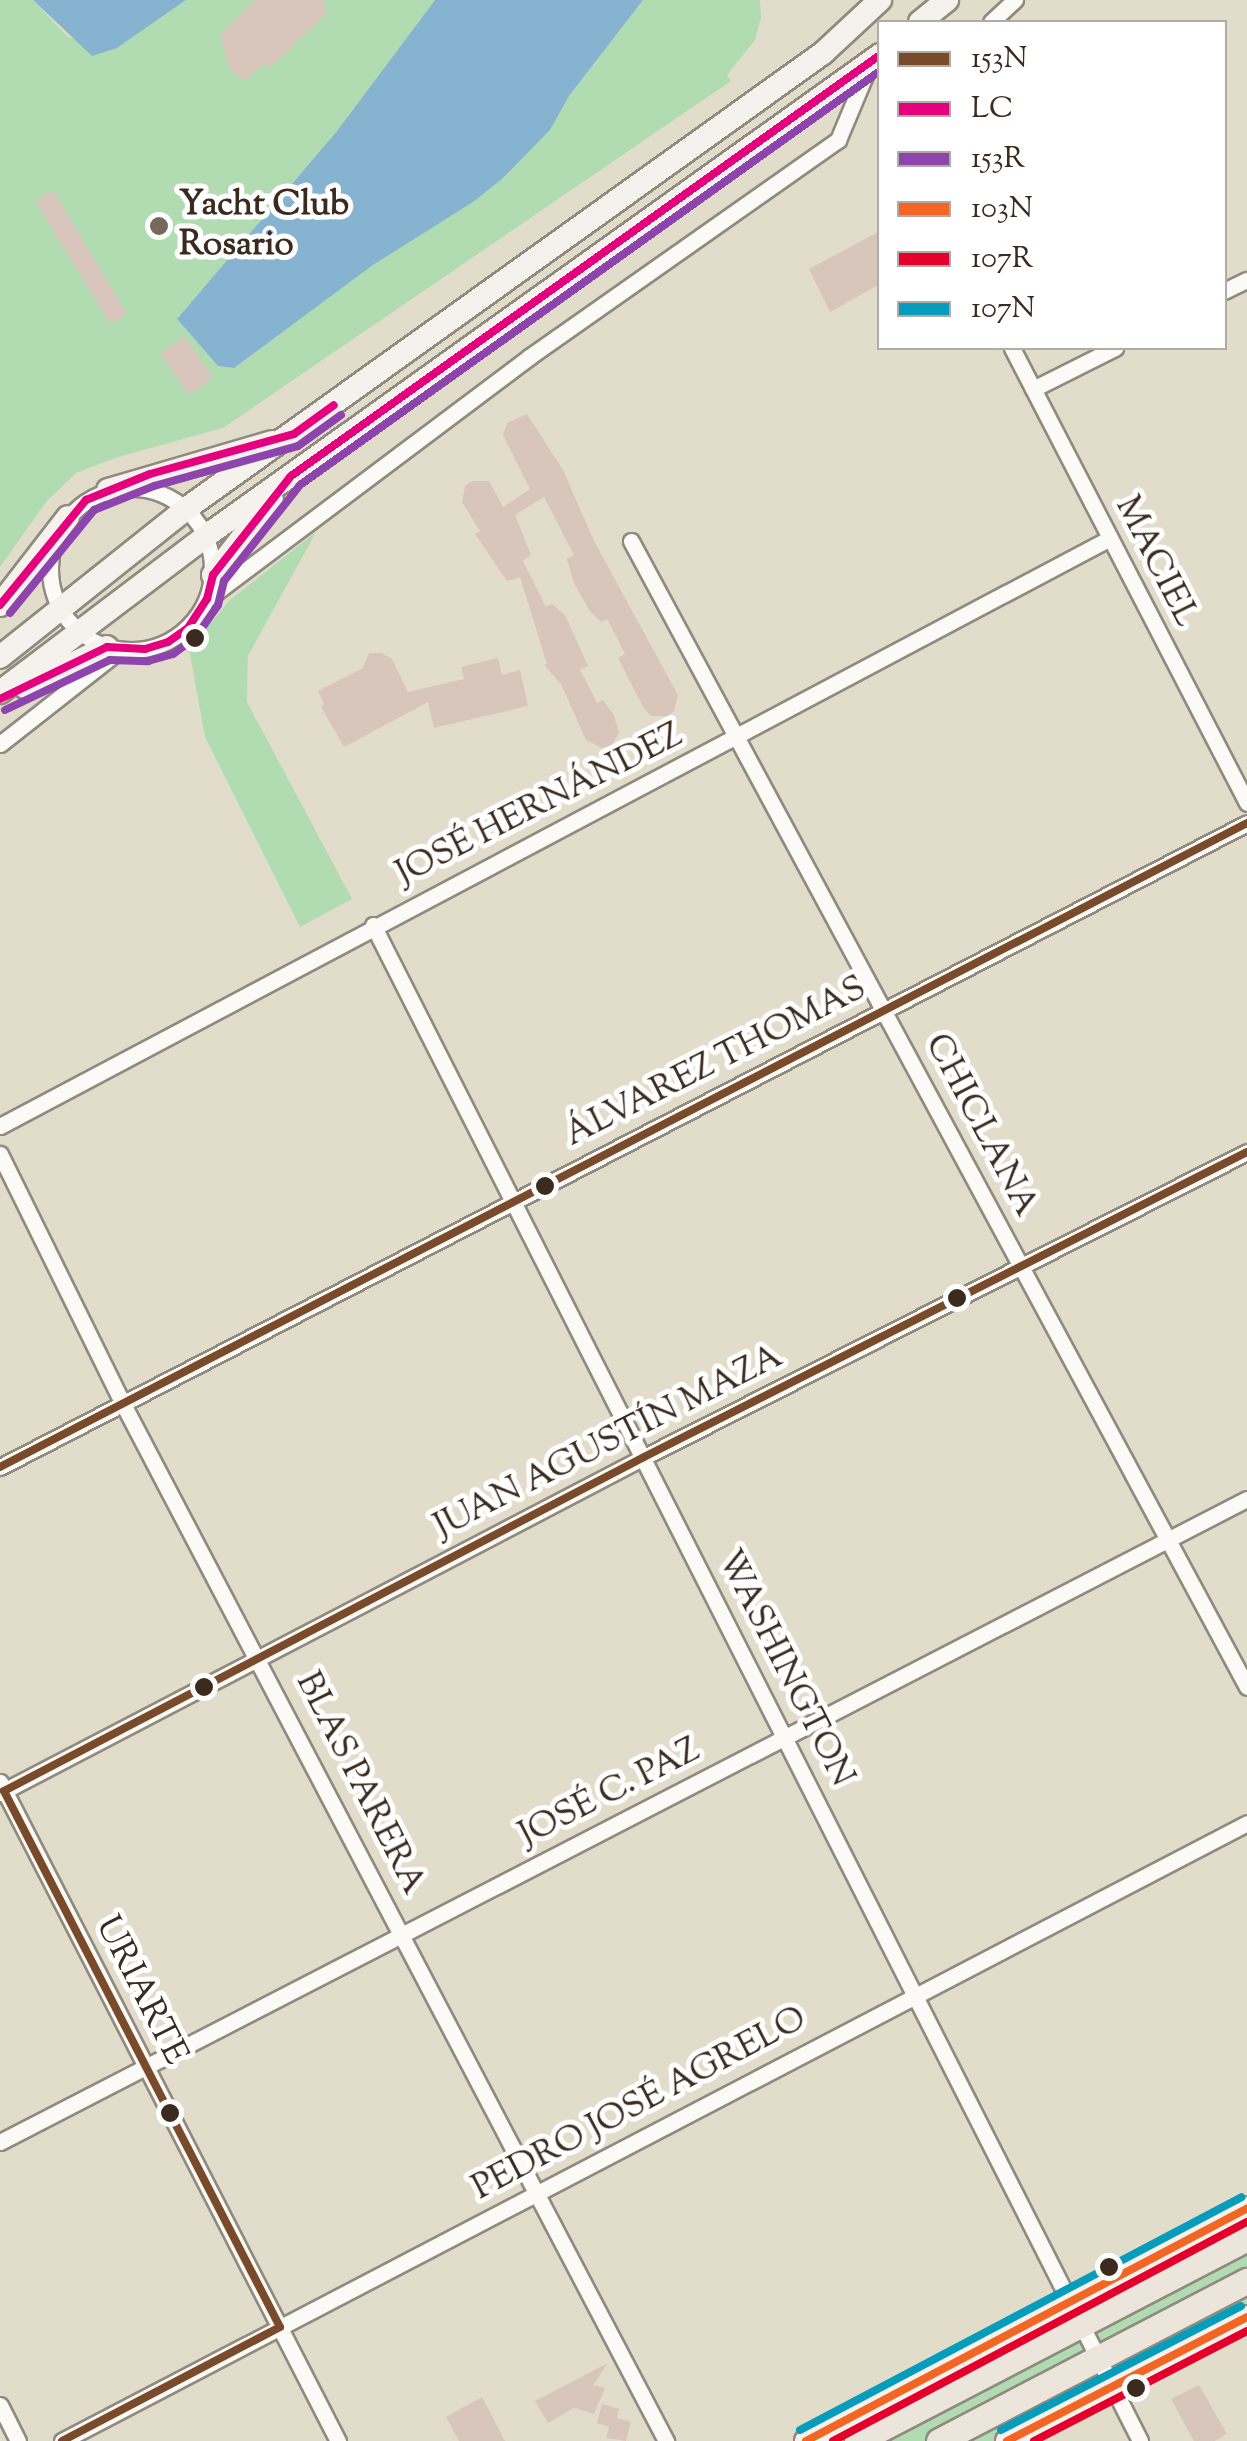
<!DOCTYPE html>
<html>
<head>
<meta charset="utf-8">
<style>
  body { margin:0 }
  #map { position:relative; width:1247px; height:2441px; overflow:hidden; background:#e2ddcb; font-family:"Sorts Mill Goudy",serif }
  div>[style] { position:absolute }
  [style*='--x'] { left:calc(var(--x)*1px); top:calc(var(--y)*1px); width:calc(var(--w)*1px); rotate:calc(var(--a)*1deg) }
  .green>* { inset:0; background:#b1dcb1 }
  .water>* { inset:0; background:#86b3d0 }
  .building>* { inset:0; background:#d8c6bc }
  .roads { filter:drop-shadow(2px 0 #908a7f) drop-shadow(-2px 0 #908a7f) drop-shadow(0 2px #908a7f) drop-shadow(0 -2px #908a7f) }
  .street>* { height:15px; margin:-7.5px; padding:0 7.5px; transform-origin:7.5px; border-radius:7.5px; background:#fbfaf7 }
  .street>.ring { margin:-7.5px; padding:0; box-sizing:content-box; background:none; border:15px solid #fbfaf7; border-radius:50% }
  .secondary>* { height:22px; margin:-11px; padding:0 11px; transform-origin:11px; border-radius:11px; background:#f5f1ec }
  .primary>* { height:25px; margin:-12.5px; padding:0 12.5px; transform-origin:12.5px; border-radius:12.5px; background:#ece5dc }
  .bus-1>* { height:8px; margin:-4px; padding:0 4px; transform-origin:4px; border-radius:4px; background:#7a4b2a }
  .bus-2>* { height:8px; margin:-4px; padding:0 4px; transform-origin:4px; border-radius:4px; background:#e5007d }
  .bus-3>* { height:8px; margin:-4px; padding:0 4px; transform-origin:4px; border-radius:4px; background:#8e44ad }
  .bus-4>* { height:8px; margin:-4px; padding:0 4px; transform-origin:4px; border-radius:4px; background:#f26522 }
  .bus-5>* { height:8px; margin:-4px; padding:0 4px; transform-origin:4px; border-radius:4px; background:#e4002b }
  .bus-6>* { height:8px; margin:-4px; padding:0 4px; transform-origin:4px; border-radius:4px; background:#069cbc }
  .dots>* { width:28px; height:28px; translate:-50% -50%; box-sizing:border-box; border:5px solid #fff; border-radius:50% }
  span { translate:-50% -50%; white-space:nowrap; text-align:center; line-height:1.15; -webkit-text-stroke:10px #fff; paint-order:stroke }
  .poi-label { font-size:35px; color:#3b2a1e; font-weight:700 }
  .left { translate:0 -50%; text-align:left }
  .street-label { font-size:35px; color:#3b2a1e }
  .legend { position:absolute; left:877px; top:20px; width:350px; height:330px; box-sizing:border-box; background:#fff; border:2px solid #b1aaa5; margin:0; padding:12px 18px; list-style:none; font-size:30px; color:#3b2a1e }
  .legend li { display:flex; align-items:center; gap:20px; height:50px }
  .legend b { width:50px; border:2px solid #b1aaa5 }
</style>
</head>
<body>
<div id="map">
  <div class="green">
    <i style="clip-path:polygon(0 0,33px 0,68px 37px,117px 48px,186px 0,435px 0,337px 131px,177px 319px,218px 366px,234px 368px,373px 265px,473px 202px,502px 179px,550px 130px,569px 96px,643px 0,760px 0,761px 18px,755px 40px,727px 75px,731px 81px,223px 428px,115px 458px,76px 473px,46px 502px,0 567px)"></i>
    <i style="clip-path:polygon(316px 532px,248px 656px,247px 702px,352px 899px,300px 927px,205px 737px,189px 649px,230px 600px)"></i>
    <i style="clip-path:polygon(1247px 2208px,1247px 2317px,1007px 2441px,806px 2441px)"></i>
  </div>
  <div class="water">
    <i style="clip-path:polygon(33px 0,186px 0,117px 48px,92px 56px)"></i>
    <i style="clip-path:polygon(435px 0,643px 0,569px 96px,550px 130px,502px 179px,473px 202px,373px 265px,234px 368px,218px 366px,177px 319px,337px 131px)"></i>
  </div>
  <div class="building">
    <i style="clip-path:polygon(255px 0,323px 0,327px 13px,270px 67px,263px 65px,244px 81px,230px 69px,220px 35px)"></i>
    <i style="clip-path:polygon(53px 190px,127px 314px,110px 324px,35px 201px)"></i>
    <i style="clip-path:polygon(880px 231px,880px 284px,830px 312px,809px 269px)"></i>
    <i style="clip-path:polygon(185px 336px,213px 378px,189px 395px,160px 353px)"></i>
    <i style="clip-path:polygon(527px 414px,563px 470px,594px 541px,678px 695px,674px 711px,668px 716px,651px 716px,643px 707px,618px 658px,625px 654px,617px 638px,607px 619px,601px 622px,589px 610px,574px 583px,567px 559px,574px 555px,544px 497px,515px 515px,531px 555px,523px 561px,546px 607px,552px 604px,565px 615px,588px 666px,580px 670px,597px 703px,603px 700px,614px 715px,619px 733px,611px 746px,602px 748px,586px 740px,561px 684px,544px 665px,547px 664px,520px 577px,507px 581px,475px 534px,480px 531px,462px 502px,465px 486px,472px 481px,489px 481px,503px 507px,530px 489px,503px 435px,507px 423px)"></i>
    <i style="clip-path:polygon(369px 653px,382px 653px,392px 659px,408px 692px,464px 679px,461px 667px,498px 658px,502px 675px,520px 670px,528px 706px,434px 728px,428px 702px,344px 747px,321px 707px,324px 704px,318px 691px,363px 668px)"></i>
    <i style="clip-path:polygon(608px 2363px,593px 2385px,605px 2388px,594px 2414px,574px 2408px,548px 2423px,535px 2401px)"></i>
    <i style="clip-path:polygon(1199px 2385px,1227px 2434px,1215px 2441px,1194px 2441px,1171px 2399px)"></i>
    <i style="clip-path:polygon(482px 2397px,505px 2441px,459px 2441px,446px 2417px)"></i>
    <i style="clip-path:polygon(602px 2404px,619px 2409px,617px 2418px,631px 2422px,626px 2441px,606px 2438px,609px 2427px,597px 2423px)"></i>
  </div>
  <div class="roads">
    <div class="street">
      <i style="--x:991;--y:22;--w:33;--a:-43"></i>
      <i style="--x:1224;--y:291;--w:25;--a:-26"></i>
      <i style="--x:1012;--y:348;--w:512;--a:62.68"></i>
      <i style="--x:1033;--y:389;--w:92;--a:-26.6"></i>
      <i class="ring" style="left:50px;top:488px;width:147px;height:147px"></i>
      <i style="--x:631;--y:541;--w:1301;--a:61.74"></i>
      <i style="--x:207;--y:599;--w:403;--a:-36.9"></i>
      <i style="--x:529;--y:357;--w:378;--a:-35.1"></i>
      <i style="--x:838;--y:140;--w:80;--a:-67.3"></i>
      <i style="--x:0;--y:744;--w:152;--a:-38.1"></i>
      <i style="--x:373;--y:925;--w:1699;--a:63.16"></i>
      <i style="--x:0;--y:1126;--w:1254;--a:-27.91"></i>
      <i style="--x:0;--y:1154;--w:279;--a:63.8"></i>
      <i style="--x:123;--y:1404;--w:1171;--a:62.36"></i>
      <i style="--x:0;--y:1467;--w:1403;--a:-27.31"></i>
      <i style="--x:0;--y:1782;--w:741;--a:62.85"></i>
      <i style="--x:0;--y:1793;--w:726;--a:-27.55"></i>
      <i style="--x:644;--y:1457;--w:676;--a:-26.83"></i>
      <i style="--x:0;--y:2142;--w:1403;--a:-27.28"></i>
      <i style="--x:0;--y:2405;--w:40;--a:63.4"></i>
      <i style="--x:62;--y:2441;--w:1336;--a:-27.54"></i>
    </div>
    <div class="secondary">
      <i style="--x:920;--y:22;--w:35;--a:-39"></i>
      <i style="--x:108;--y:490;--w:171;--a:-16.3"></i>
      <i style="--x:213;--y:575;--w:96;--a:-52.2"></i>
      <i style="--x:0;--y:605;--w:111;--a:-52.3"></i>
      <i style="--x:0;--y:657;--w:239;--a:-38.5"></i>
      <i style="--x:187;--y:508;--w:782;--a:-35.58"></i>
      <i style="--x:823;--y:53;--w:78;--a:-42.9"></i>
      <i style="--x:25;--y:687;--w:91;--a:-26"></i>
      <i style="--x:0;--y:692;--w:258;--a:-37.1"></i>
      <i style="--x:206;--y:536;--w:828;--a:-35.51"></i>
      <i style="--x:806;--y:2441;--w:499;--a:-27.8"></i>
      <i style="--x:1007;--y:2441;--w:270;--a:-27.3"></i>
    </div>
    <div class="primary">
      <i style="--x:857;--y:2441;--w:440;--a:-27.5"></i>
      <i style="--x:939;--y:2441;--w:347;--a:-27.5"></i>
    </div>
  </div>
  <div class="bus-1">
    <i style="--x:0;--y:1467;--w:1403;--a:-27.31"></i>
    <i style="--x:62;--y:2441;--w:246;--a:-27.6"></i>
    <i style="--x:280;--y:2327;--w:603;--a:-117.25"></i>
    <i style="--x:4;--y:1791;--w:722;--a:-27.56"></i>
    <i style="--x:644;--y:1457;--w:676;--a:-26.83"></i>
  </div>
  <div class="bus-2">
    <i style="--x:0;--y:605;--w:136;--a:-50.7"></i>
    <i style="--x:86;--y:500;--w:69;--a:-22.1"></i>
    <i style="--x:150;--y:474;--w:149;--a:-15.5"></i>
    <i style="--x:294;--y:434;--w:49;--a:-35.9"></i>
    <i style="--x:0;--y:699;--w:119;--a:-25.9"></i>
    <i style="--x:107;--y:647;--w:38;--a:3"></i>
    <i style="--x:145;--y:649;--w:24;--a:-17"></i>
    <i style="--x:168;--y:642;--w:24;--a:-35"></i>
    <i style="--x:188;--y:628;--w:35;--a:-57"></i>
    <i style="--x:207;--y:599;--w:25;--a:-76"></i>
    <i style="--x:213;--y:575;--w:126;--a:-51.8"></i>
    <i style="--x:291;--y:476;--w:724;--a:-35.56"></i>
  </div>
  <div class="bus-3">
    <i style="--x:10;--y:613;--w:133;--a:-50.8"></i>
    <i style="--x:94;--y:510;--w:65;--a:-21.8"></i>
    <i style="--x:154;--y:486;--w:149;--a:-15.5"></i>
    <i style="--x:298;--y:446;--w:53;--a:-35.8"></i>
    <i style="--x:5;--y:710;--w:116;--a:-25.5"></i>
    <i style="--x:110;--y:660;--w:38;--a:2"></i>
    <i style="--x:148;--y:661;--w:26;--a:-16"></i>
    <i style="--x:173;--y:654;--w:27;--a:-36"></i>
    <i style="--x:195;--y:638;--w:40;--a:-55.1"></i>
    <i style="--x:218;--y:605;--w:25;--a:-76"></i>
    <i style="--x:224;--y:581;--w:122;--a:-51.6"></i>
    <i style="--x:300;--y:485;--w:713;--a:-35.52"></i>
  </div>
  <div class="bus-4">
    <i style="--x:806;--y:2441;--w:499;--a:-27.8"></i>
    <i style="--x:1007;--y:2441;--w:270;--a:-27.3"></i>
  </div>
  <div class="bus-5">
    <i style="--x:833;--y:2441;--w:468;--a:-27.9"></i>
    <i style="--x:1034;--y:2441;--w:240;--a:-27.3"></i>
  </div>
  <div class="bus-6">
    <i style="--x:800;--y:2430;--w:499;--a:-27.8"></i>
    <i style="--x:1001;--y:2430;--w:270;--a:-27.3"></i>
  </div>
  <div class="dots">
    <i style="left:159px;top:226px;background:#75695b"></i>
    <i style="left:195px;top:638px;background:#3b2a1e"></i>
    <i style="left:545px;top:1186px;background:#3b2a1e"></i>
    <i style="left:957px;top:1298px;background:#3b2a1e"></i>
    <i style="left:204px;top:1687px;background:#3b2a1e"></i>
    <i style="left:170px;top:2113px;background:#3b2a1e"></i>
    <i style="left:1109px;top:2267px;background:#3b2a1e"></i>
    <i style="left:1136px;top:2388px;background:#3b2a1e"></i>
  </div>
  <div class="poi-label">
    <span class="left" style="left:179px;top:226px">Yacht Club<br>Rosario</span>
  </div>
  <div class="street-label">
    <span style="left:1155px;top:562px;rotate:63deg">MACIEL</span>
    <span style="left:540px;top:806px;rotate:-27deg">JOSÉ HERNÁNDEZ</span>
    <span style="left:716px;top:1063px;rotate:-27deg">ÁLVAREZ THOMAS</span>
    <span style="left:980px;top:1126px;rotate:62deg">CHICLANA</span>
    <span style="left:609px;top:1443px;rotate:-27deg">JUAN AGUSTÍN MAZA</span>
    <span style="left:784px;top:1669px;rotate:63deg">WASHINGTON</span>
    <span style="left:359px;top:1784px;rotate:63deg">BLAS PARERA</span>
    <span style="left:610px;top:1794px;rotate:-27deg">JOSÉ C. PAZ</span>
    <span style="left:140px;top:1991px;rotate:63deg">URIARTE</span>
    <span style="left:640px;top:2105px;rotate:-28deg">PEDRO JOSÉ AGRELO</span>
  </div>
  <ul class="legend">
  <li><b style="height:12px;background:#7a4b2a"></b>153N</li>
  <li><b style="height:12px;background:#e5007d"></b>LC</li>
  <li><b style="height:12px;background:#8e44ad"></b>153R</li>
  <li><b style="height:12px;background:#f26522"></b>103N</li>
  <li><b style="height:12px;background:#e4002b"></b>107R</li>
  <li><b style="height:12px;background:#069cbc"></b>107N</li>
  </ul>
</div>
</body>
</html>
